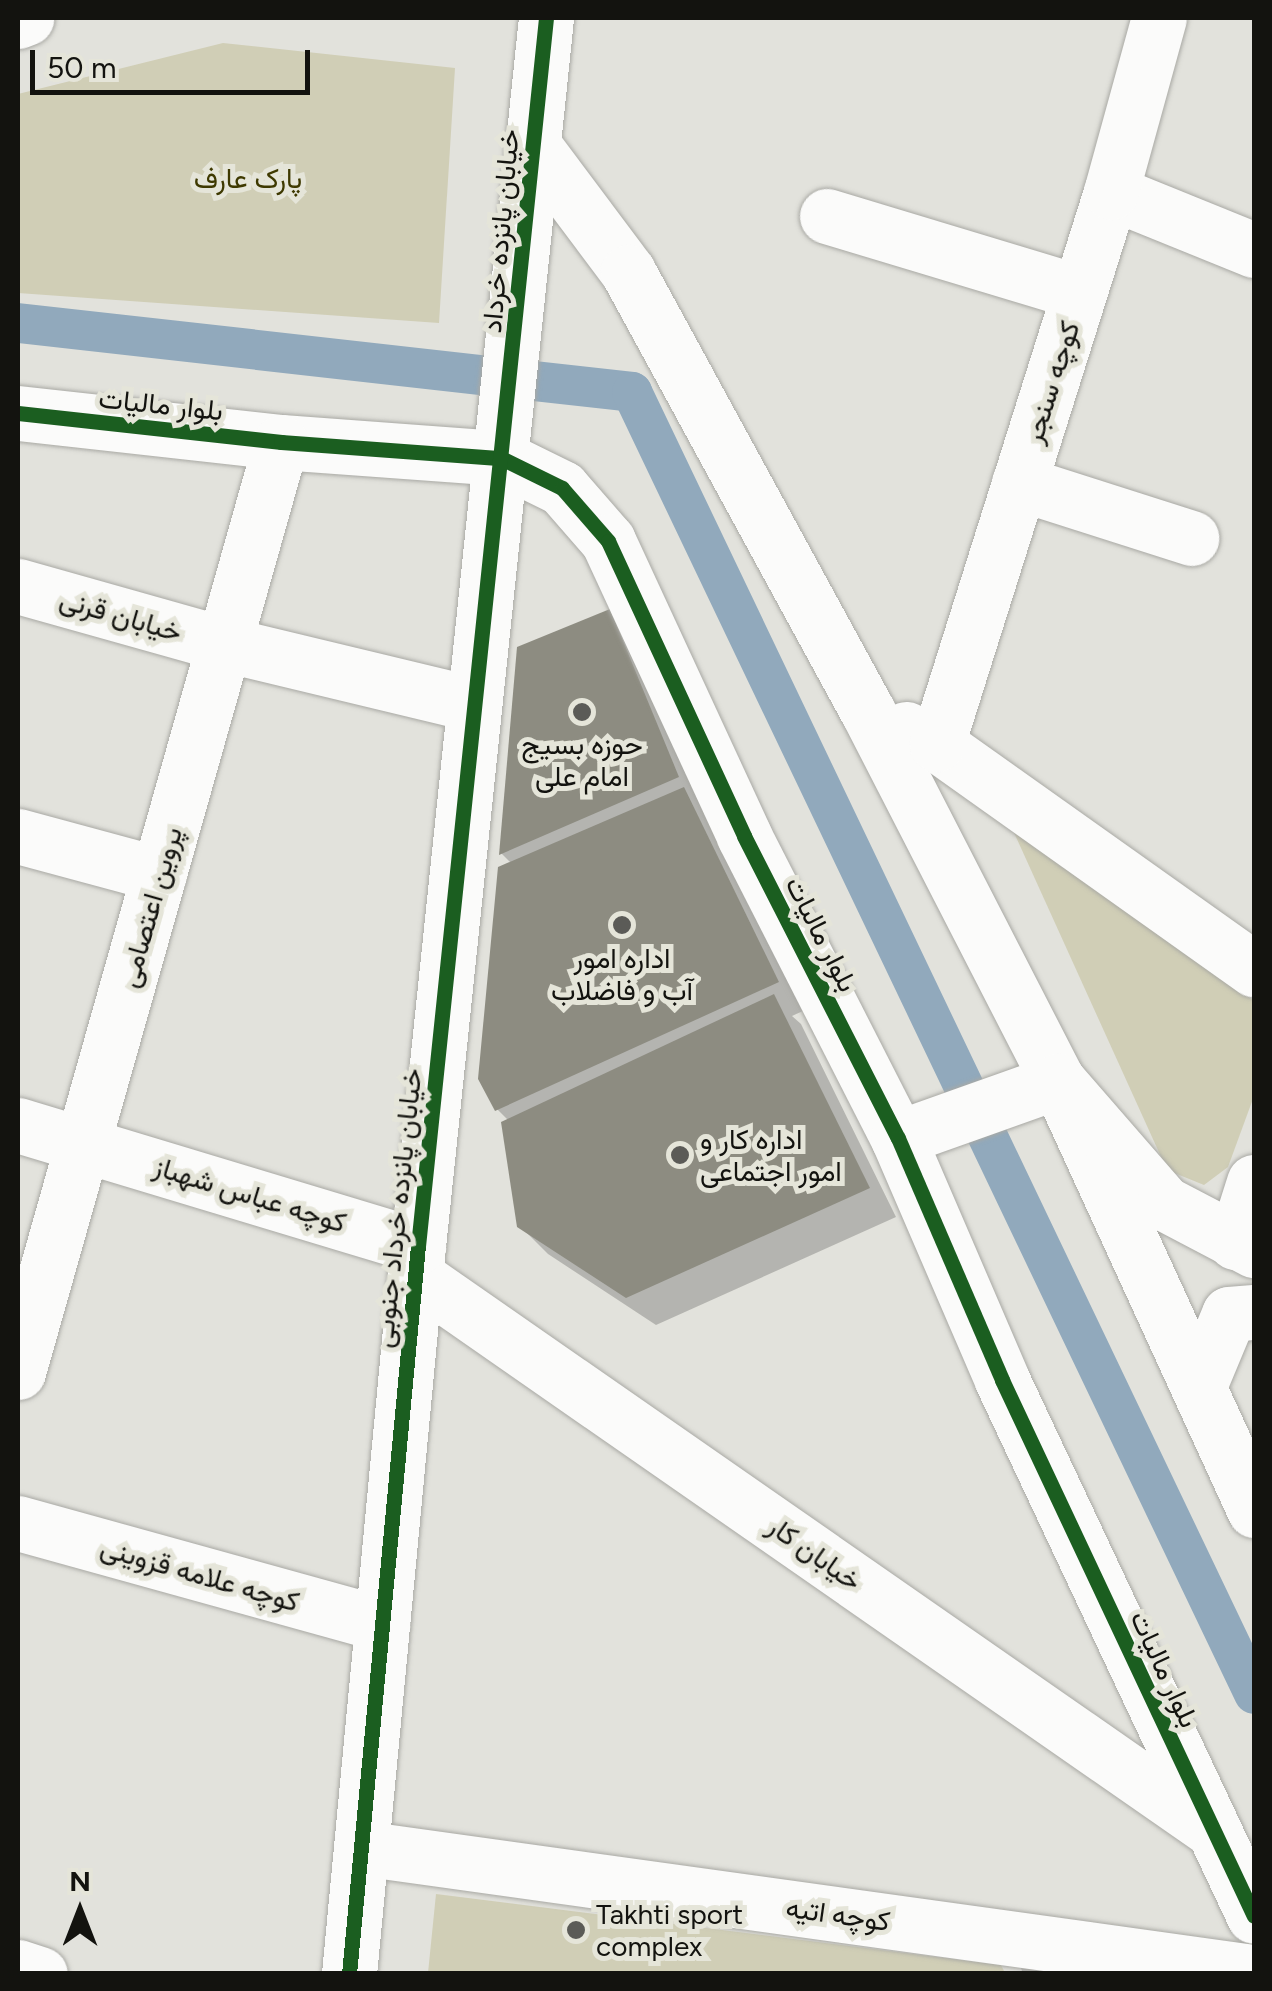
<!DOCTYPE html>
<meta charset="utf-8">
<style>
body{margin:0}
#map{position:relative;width:1272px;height:1991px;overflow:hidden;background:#e2e2dc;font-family:Figtree,Vazirmatn,sans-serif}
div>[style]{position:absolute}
.green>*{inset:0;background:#d0ceb6}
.shadow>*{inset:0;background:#0003}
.canal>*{height:40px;margin:-20px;padding:0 20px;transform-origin:20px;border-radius:20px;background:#91a9bc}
.building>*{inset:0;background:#8d8c81}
.roads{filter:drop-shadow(0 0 2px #a9a9a4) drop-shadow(0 0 2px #a9a9a4)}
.minor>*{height:55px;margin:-27.5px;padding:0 27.5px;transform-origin:27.5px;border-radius:27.5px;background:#fbfbfa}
.cycleway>*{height:15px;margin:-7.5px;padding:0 7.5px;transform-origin:7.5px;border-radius:7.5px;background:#1b5e20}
.dots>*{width:28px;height:28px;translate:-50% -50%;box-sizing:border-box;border:5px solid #e5e5d9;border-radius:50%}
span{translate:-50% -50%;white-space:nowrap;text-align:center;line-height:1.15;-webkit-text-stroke:10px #e5e5d9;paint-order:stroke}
.park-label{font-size:28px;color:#3e3901}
.street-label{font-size:28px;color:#13130f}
.poi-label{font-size:28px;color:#13130f}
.left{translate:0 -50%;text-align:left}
.frame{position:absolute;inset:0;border:20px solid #13130f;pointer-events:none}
.north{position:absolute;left:30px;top:1861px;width:100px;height:100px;-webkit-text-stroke:8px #e5e5d9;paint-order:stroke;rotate:0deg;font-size:28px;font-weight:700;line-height:40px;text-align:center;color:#13130f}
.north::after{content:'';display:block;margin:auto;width:35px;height:45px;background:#13130f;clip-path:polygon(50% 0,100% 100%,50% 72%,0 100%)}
.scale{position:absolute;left:30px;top:50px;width:280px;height:45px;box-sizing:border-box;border:5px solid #13130f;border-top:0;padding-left:12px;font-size:30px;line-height:35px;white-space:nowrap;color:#13130f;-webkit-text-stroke:8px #e5e5d9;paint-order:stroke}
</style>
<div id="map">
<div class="green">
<i style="clip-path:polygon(223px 43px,455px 68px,439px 323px,18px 293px,18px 94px)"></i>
<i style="clip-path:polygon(1006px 815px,1254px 1001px,1254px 1096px,1228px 1167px,1204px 1185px,1167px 1170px)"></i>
<i style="clip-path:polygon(436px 1894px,1001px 1965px,1005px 1973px,428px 1973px)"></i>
</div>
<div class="shadow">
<i style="clip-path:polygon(610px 612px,637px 639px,805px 1010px,792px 1016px,801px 1024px,896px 1217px,656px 1325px,548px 1254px,520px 1226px,509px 1121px,497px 1109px,512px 864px,502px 854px,519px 649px)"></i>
<i style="clip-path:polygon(1020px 1965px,1084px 1974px,1023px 1974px)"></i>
</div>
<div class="canal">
<i style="left:18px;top:323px;width:618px;rotate:6.41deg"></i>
<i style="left:632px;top:392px;width:1443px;rotate:64.46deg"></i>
</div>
<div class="building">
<i style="clip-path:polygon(610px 609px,679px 777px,499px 855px,517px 647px)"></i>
<i style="clip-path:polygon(684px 787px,779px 982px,495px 1111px,478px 1079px,498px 867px)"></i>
<i style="clip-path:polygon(774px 994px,870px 1188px,626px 1298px,517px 1227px,501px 1122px)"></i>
</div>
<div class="roads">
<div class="minor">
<i style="left:18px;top:21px;width:9px;rotate:-21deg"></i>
<i style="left:533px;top:145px;width:159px;rotate:53.2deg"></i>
<i style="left:628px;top:272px;width:499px;rotate:61.4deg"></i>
<i style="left:867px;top:710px;width:417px;rotate:62.8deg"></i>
<i style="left:1058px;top:1081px;width:472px;rotate:65.4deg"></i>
<i style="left:1111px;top:192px;width:154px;rotate:22.1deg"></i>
<i style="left:827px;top:216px;width:263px;rotate:16.8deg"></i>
<i style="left:18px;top:413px;width:265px;rotate:6.3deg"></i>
<i style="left:281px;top:442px;width:221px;rotate:4.2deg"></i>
<i style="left:501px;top:458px;width:68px;rotate:26.2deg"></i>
<i style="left:562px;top:488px;width:70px;rotate:49deg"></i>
<i style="left:608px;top:541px;width:325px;rotate:65.2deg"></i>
<i style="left:744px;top:836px;width:339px;rotate:63deg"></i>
<i style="left:898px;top:1138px;width:263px;rotate:66.7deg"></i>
<i style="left:1002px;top:1380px;width:592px;rotate:64.82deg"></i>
<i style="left:1019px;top:483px;width:181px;rotate:17.7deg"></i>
<i style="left:18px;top:586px;width:214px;rotate:15.7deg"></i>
<i style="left:224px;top:644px;width:256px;rotate:13.5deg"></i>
<i style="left:906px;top:729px;width:34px;rotate:26deg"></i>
<i style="left:937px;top:744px;width:389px;rotate:35.4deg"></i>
<i style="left:937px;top:744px;width:579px;rotate:-72.5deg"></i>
<i style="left:1111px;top:192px;width:180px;rotate:-74.6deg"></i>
<i style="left:18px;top:836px;width:146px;rotate:15.1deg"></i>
<i style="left:18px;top:1125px;width:418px;rotate:16.8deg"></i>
<i style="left:898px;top:1138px;width:170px;rotate:-19.6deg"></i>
<i style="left:1058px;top:1081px;width:162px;rotate:49deg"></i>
<i style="left:1164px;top:1203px;width:102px;rotate:27.6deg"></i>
<i style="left:1235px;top:1242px;width:63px;rotate:-72.4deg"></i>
<i style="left:416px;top:1276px;width:972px;rotate:34.82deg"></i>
<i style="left:18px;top:1372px;width:966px;rotate:-74.21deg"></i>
<i style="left:1199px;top:1386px;width:78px;rotate:-67.4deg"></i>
<i style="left:1229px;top:1314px;width:25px;rotate:-5deg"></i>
<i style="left:18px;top:1523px;width:378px;rotate:15.5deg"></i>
<i style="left:361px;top:1848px;width:902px;rotate:7.91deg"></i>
<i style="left:18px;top:1967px;width:23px;rotate:18deg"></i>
<i style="left:349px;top:1974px;width:731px;rotate:-84.59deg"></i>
<i style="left:418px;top:1246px;width:1235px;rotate:-84.05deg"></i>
</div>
</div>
<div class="cycleway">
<i style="left:18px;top:413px;width:265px;rotate:6.3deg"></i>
<i style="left:281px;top:442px;width:221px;rotate:4.2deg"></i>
<i style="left:501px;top:458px;width:68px;rotate:26.2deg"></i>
<i style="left:562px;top:488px;width:70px;rotate:49deg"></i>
<i style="left:608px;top:541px;width:325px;rotate:65.2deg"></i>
<i style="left:744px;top:836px;width:339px;rotate:63deg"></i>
<i style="left:898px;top:1138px;width:263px;rotate:66.7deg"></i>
<i style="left:1002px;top:1380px;width:592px;rotate:64.82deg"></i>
<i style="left:349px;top:1974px;width:731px;rotate:-84.59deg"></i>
<i style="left:418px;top:1246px;width:1235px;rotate:-84.05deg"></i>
</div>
<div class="dots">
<i style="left:582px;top:712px;background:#5b5b57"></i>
<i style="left:622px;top:925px;background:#5b5b57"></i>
<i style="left:680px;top:1155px;background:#5b5b57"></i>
<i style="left:576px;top:1930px;background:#5b5b57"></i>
</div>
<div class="park-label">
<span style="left:248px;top:178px">پارک عارف</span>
</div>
<div class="street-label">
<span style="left:500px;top:231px;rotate:-85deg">خیابان پانزده خرداد</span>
<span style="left:1051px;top:382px;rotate:-72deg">کوچه سنجر</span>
<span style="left:161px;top:404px;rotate:6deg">بلوار مالیات</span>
<span style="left:121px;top:615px;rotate:16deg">خیابان قرنی</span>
<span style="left:150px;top:907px;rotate:-74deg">پروین اعتصامی</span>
<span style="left:822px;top:934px;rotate:63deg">بلوار مالیات</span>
<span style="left:250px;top:1194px;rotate:17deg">کوچه عباس شهباز</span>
<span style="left:397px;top:1208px;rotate:-84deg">خیابان پانزده خرداد جنوبی</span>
<span style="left:815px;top:1553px;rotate:35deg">خیابان کار</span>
<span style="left:200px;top:1574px;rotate:16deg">کوچه علامه قزوینی</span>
<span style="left:1165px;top:1669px;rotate:65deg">بلوار مالیات</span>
<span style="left:838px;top:1914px;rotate:8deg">کوچه اتیه</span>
</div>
<div class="poi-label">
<span style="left:582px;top:760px">حوزه بسیج<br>امام علی</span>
<span style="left:622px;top:974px">اداره امور<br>آب و فاضلاب</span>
<span class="left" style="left:700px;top:1155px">اداره کار و<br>امور اجتماعی</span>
<span class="left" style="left:596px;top:1930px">Takhti sport<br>complex</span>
</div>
<div class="frame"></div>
<div class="north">N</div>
<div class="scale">50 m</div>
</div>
